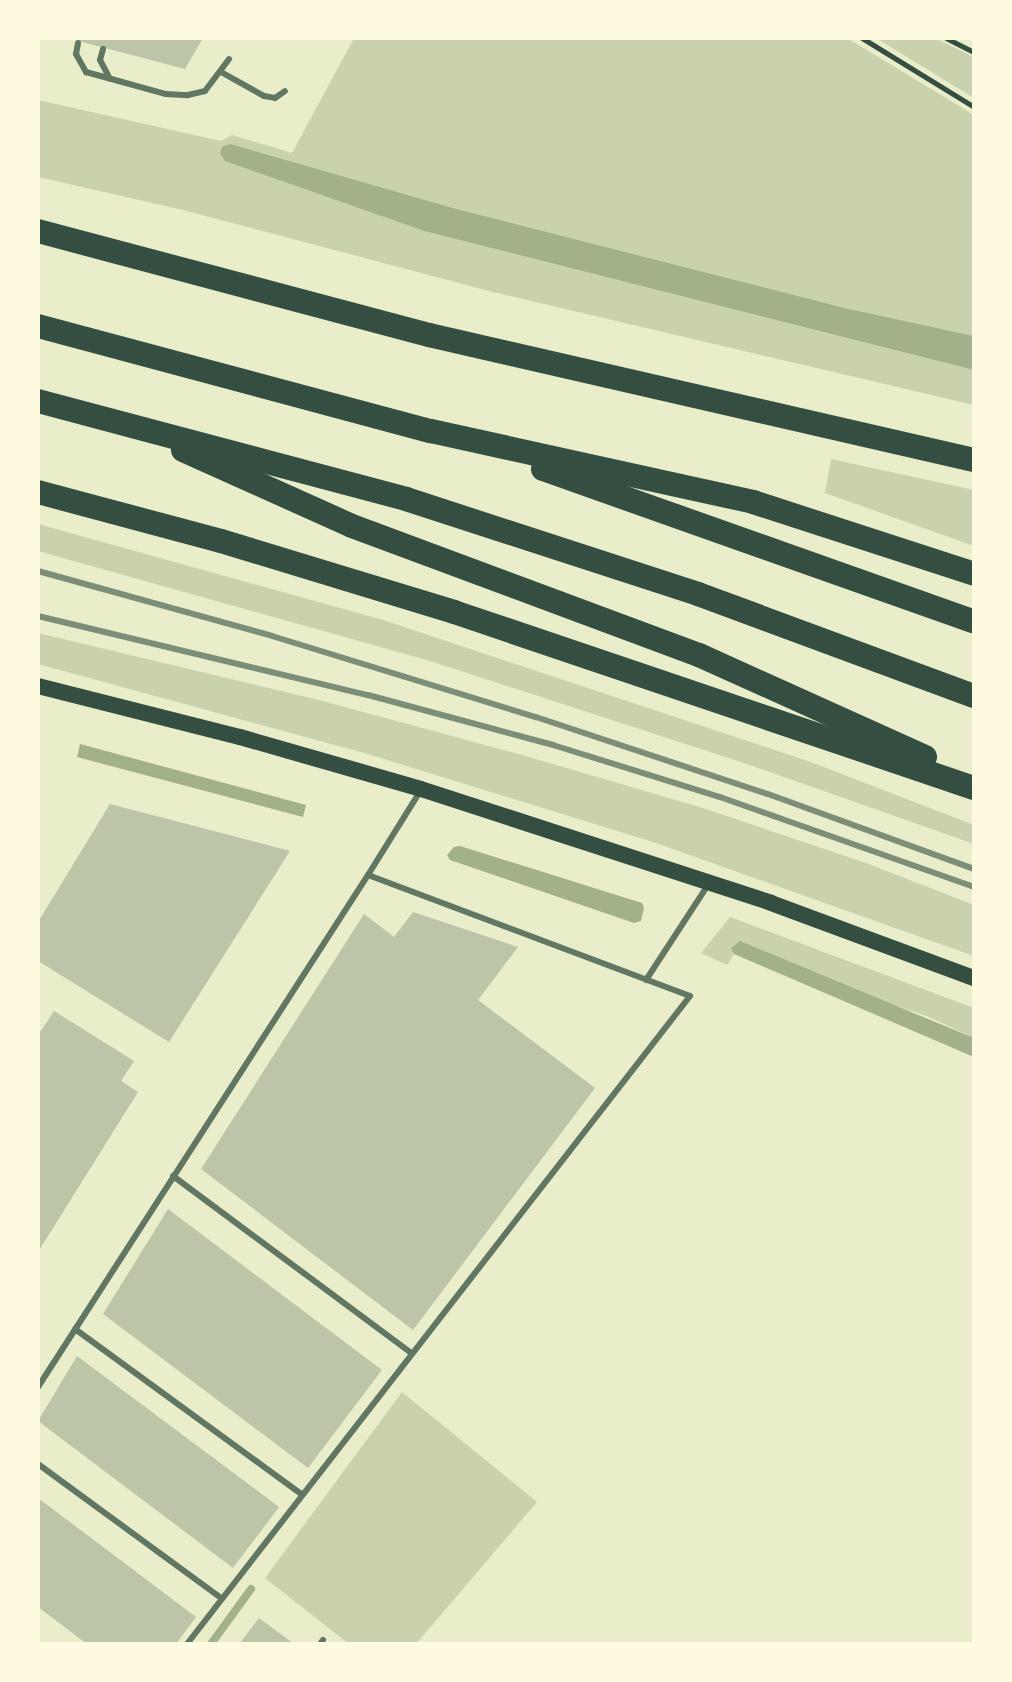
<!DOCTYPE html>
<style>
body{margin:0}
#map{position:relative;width:1012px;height:1682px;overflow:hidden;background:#e9edc9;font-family:Barlow,sans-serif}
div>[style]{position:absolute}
.green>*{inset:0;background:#cad2ad}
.water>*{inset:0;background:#a3b18a}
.stream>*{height:8px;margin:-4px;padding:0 4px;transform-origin:4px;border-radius:4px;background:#a3b18a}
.building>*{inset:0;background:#bcc5a7}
.path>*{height:5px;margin:-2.5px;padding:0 2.5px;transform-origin:2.5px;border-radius:2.5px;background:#344e41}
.service>*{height:6px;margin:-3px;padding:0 3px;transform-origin:3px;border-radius:3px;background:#617663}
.secondary>*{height:16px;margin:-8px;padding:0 8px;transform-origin:8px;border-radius:8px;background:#344e41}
.motorway>*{height:24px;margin:-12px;padding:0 12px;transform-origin:12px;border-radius:12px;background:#344e41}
.rail>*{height:6px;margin:-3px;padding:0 3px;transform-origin:3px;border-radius:3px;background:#7c8e77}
span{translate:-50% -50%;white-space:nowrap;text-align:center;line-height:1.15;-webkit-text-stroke:8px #fefae0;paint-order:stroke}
.frame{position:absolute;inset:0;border:40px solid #fefae0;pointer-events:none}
</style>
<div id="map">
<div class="green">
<i style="clip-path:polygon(354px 38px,847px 38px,974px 115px,974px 336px,845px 308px,453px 208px,231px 144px,226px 161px,424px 231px,974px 370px,974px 405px,493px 292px,183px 210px,38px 177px,38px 100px,221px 141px,232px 135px,292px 153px)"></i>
<i style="clip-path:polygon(876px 38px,935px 38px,974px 57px,974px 98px)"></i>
<i style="clip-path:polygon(831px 459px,974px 490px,974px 546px,825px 493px)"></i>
<i style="clip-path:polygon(38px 524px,383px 620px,808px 761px,974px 825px,974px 844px,747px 764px,430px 661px,38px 551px)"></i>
<i style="clip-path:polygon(38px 633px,319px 700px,522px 755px,703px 808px,866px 863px,974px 905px,974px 956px,656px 843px,368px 754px,38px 664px)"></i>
<i style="clip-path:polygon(730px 917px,974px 1008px,974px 1038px,929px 1017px,732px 948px,734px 954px,727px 965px,701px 953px)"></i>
<i style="clip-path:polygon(402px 1392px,537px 1502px,416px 1644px,349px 1644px,265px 1578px)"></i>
</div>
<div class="water">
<i style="clip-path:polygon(231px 144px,453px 208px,845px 308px,974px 336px,974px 370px,424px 231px,225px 161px,220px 153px,223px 146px)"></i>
<i style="clip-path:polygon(80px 744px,306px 805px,303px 817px,77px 757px)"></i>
<i style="clip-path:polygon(460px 846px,642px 903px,644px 908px,641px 921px,634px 923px,450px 860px,447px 855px,454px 847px)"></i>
<i style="clip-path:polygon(740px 941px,974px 1038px,974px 1057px,734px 954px,731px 948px)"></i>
</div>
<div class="stream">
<i style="left:211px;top:1644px;width:68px;rotate:-54deg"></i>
</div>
<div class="building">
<i style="clip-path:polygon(67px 38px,203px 38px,185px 69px)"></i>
<i style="clip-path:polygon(110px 804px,290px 851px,169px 1042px,38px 961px,38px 922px)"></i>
<i style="clip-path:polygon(413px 912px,518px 947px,478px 1000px,595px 1088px,413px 1330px,201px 1169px,364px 914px,394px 937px)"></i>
<i style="clip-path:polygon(54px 1011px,134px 1061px,121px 1081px,138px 1092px,38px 1252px,38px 1029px,41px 1031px)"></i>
<i style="clip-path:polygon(168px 1209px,382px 1370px,308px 1468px,103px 1314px)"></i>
<i style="clip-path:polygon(77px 1356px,279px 1507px,233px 1568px,38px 1421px)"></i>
<i style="clip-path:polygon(38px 1498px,196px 1617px,176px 1644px,87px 1644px,38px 1607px)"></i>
<i style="clip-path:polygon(259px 1618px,294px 1644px,239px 1644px)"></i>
</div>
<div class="path">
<i style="left:862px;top:38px;width:132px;rotate:31.6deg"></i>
<i style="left:946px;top:38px;width:31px;rotate:27deg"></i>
</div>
<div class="service">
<i style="left:78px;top:43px;width:11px;rotate:100deg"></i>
<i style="left:76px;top:54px;width:21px;rotate:61deg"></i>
<i style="left:86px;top:72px;width:83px;rotate:15.4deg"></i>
<i style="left:166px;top:94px;width:22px;rotate:3deg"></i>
<i style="left:188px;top:95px;width:17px;rotate:-13deg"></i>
<i style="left:205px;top:91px;width:40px;rotate:-53deg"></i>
<i style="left:103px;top:49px;width:11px;rotate:105deg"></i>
<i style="left:100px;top:60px;width:21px;rotate:62deg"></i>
<i style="left:221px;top:72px;width:49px;rotate:29.2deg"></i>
<i style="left:264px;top:96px;width:11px;rotate:10deg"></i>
<i style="left:275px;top:98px;width:12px;rotate:-35deg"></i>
<i style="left:368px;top:875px;width:100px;rotate:-58.1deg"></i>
<i style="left:646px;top:980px;width:113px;rotate:-56.9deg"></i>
<i style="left:173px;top:1176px;width:297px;rotate:36.6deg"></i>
<i style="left:75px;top:1329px;width:280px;rotate:36.1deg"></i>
<i style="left:38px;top:1387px;width:609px;rotate:-57.2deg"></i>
<i style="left:368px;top:875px;width:344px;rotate:20.6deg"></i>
<i style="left:690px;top:996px;width:820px;rotate:127.82deg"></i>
<i style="left:38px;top:1464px;width:225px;rotate:36.2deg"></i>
<i style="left:320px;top:1644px;width:5px;rotate:-53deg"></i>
</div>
<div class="secondary">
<i style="left:38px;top:686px;width:208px;rotate:14.2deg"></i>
<i style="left:240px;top:737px;width:188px;rotate:16deg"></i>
<i style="left:421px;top:789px;width:368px;rotate:18deg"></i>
<i style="left:771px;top:903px;width:216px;rotate:20.3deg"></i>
</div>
<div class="motorway">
<i style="left:38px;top:231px;width:405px;rotate:14.9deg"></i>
<i style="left:429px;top:335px;width:559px;rotate:12.92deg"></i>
<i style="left:38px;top:326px;width:407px;rotate:15deg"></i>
<i style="left:431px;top:431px;width:330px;rotate:12.4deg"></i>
<i style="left:753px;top:502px;width:232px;rotate:18deg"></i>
<i style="left:38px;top:401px;width:381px;rotate:14.9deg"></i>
<i style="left:406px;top:499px;width:307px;rotate:18deg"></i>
<i style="left:698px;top:594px;width:294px;rotate:20.3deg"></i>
<i style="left:183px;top:450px;width:185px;rotate:24.2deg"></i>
<i style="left:352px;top:526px;width:370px;rotate:20.4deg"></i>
<i style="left:699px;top:655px;width:248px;rotate:24.3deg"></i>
<i style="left:543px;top:469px;width:457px;rotate:19.5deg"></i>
<i style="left:38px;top:492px;width:189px;rotate:15deg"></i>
<i style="left:221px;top:541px;width:244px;rotate:16.9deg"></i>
<i style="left:454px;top:612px;width:549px;rotate:18.7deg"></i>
</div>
<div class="rail">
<i style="left:38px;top:571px;width:243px;rotate:15.5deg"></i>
<i style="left:272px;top:636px;width:276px;rotate:17.1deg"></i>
<i style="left:536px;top:717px;width:244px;rotate:18.4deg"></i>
<i style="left:768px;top:794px;width:219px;rotate:20deg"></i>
<i style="left:38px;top:616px;width:339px;rotate:13.5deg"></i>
<i style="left:368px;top:695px;width:192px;rotate:15.1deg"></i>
<i style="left:553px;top:745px;width:175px;rotate:17.3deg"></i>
<i style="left:720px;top:797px;width:269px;rotate:19.5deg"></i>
</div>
<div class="frame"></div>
</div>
